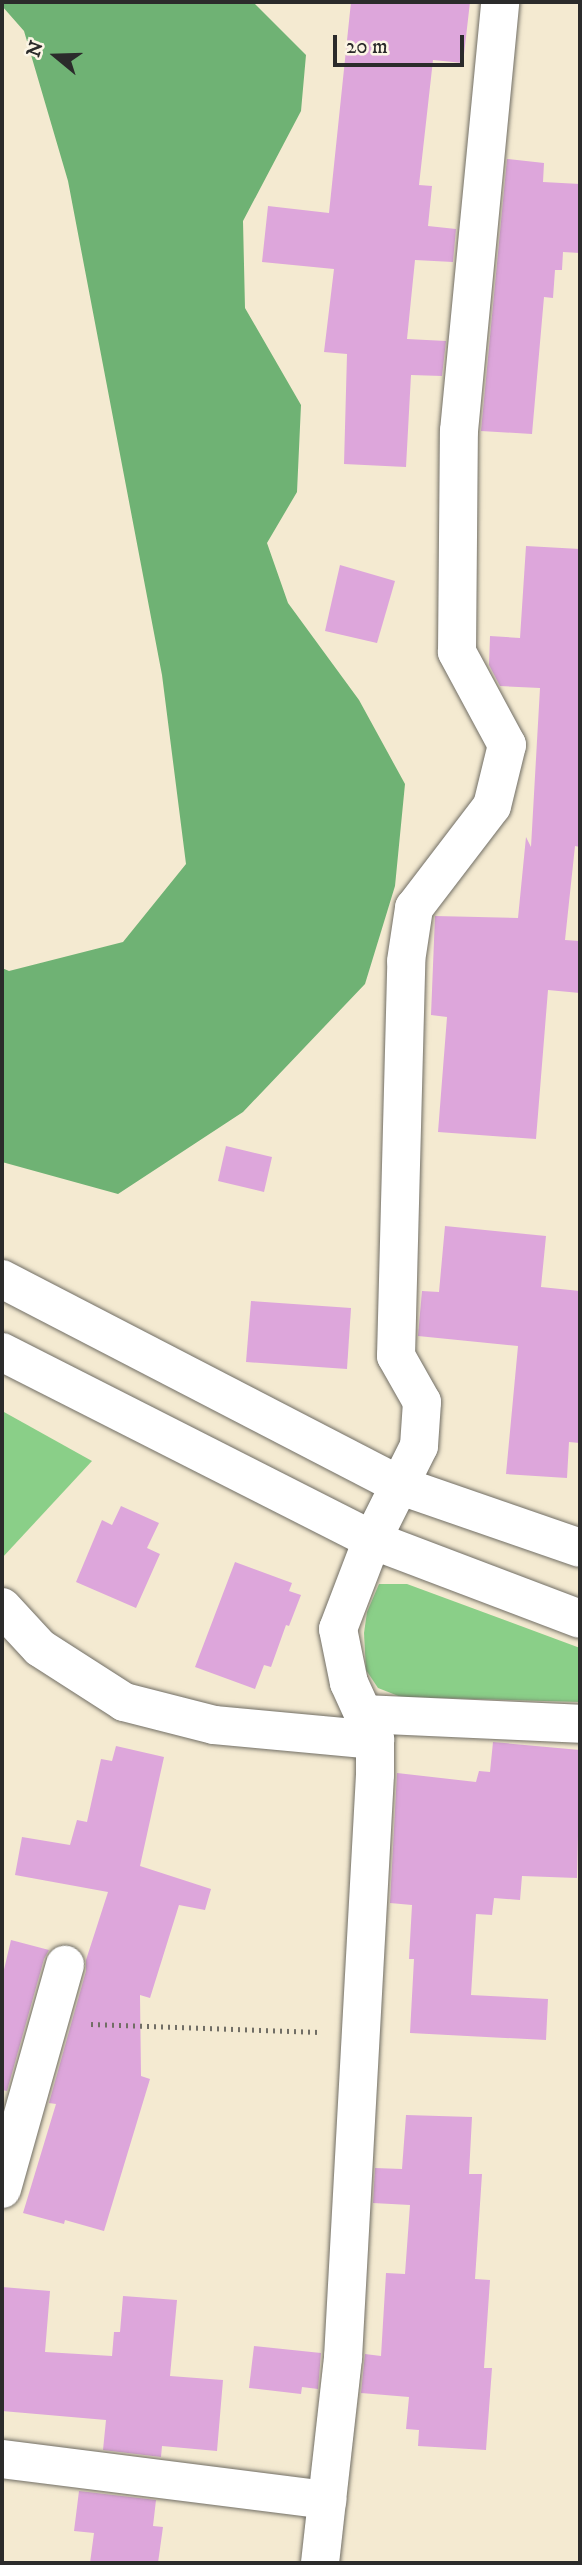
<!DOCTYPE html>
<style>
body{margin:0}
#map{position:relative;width:582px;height:2565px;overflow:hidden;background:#f4ead1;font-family:"IM FELL DW Pica",serif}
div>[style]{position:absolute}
.green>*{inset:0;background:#8acf88}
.forest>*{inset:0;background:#6fb274}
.building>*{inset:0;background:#dda6db}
.path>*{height:4.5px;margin-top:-2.25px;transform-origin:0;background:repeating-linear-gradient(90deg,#716e65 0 2px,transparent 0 7px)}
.roads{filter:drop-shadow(0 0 2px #716e65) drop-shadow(0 0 2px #716e65)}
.minor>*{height:38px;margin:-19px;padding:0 19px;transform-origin:19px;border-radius:19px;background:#fff}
span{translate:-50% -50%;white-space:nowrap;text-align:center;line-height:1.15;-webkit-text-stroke:5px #fcf5e5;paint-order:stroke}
.frame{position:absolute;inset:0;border:4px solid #2b2b2b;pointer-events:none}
.north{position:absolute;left:21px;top:21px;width:70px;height:70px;-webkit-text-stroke:5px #fcf5e5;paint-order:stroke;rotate:289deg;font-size:19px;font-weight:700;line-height:28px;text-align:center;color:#2b2b2b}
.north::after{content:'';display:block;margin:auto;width:24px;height:32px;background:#2b2b2b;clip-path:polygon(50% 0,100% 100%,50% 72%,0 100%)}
.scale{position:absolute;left:333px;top:35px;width:131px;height:32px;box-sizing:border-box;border:4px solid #2b2b2b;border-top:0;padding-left:9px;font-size:21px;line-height:24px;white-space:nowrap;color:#2b2b2b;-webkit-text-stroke:5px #fcf5e5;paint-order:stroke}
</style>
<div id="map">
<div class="green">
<i style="clip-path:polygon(4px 1412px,92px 1461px,2px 1558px,2px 1414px)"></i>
<i style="clip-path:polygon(379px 1584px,407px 1584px,580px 1648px,580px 1702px,401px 1697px,378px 1688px,366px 1670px,364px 1633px,367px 1612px)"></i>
</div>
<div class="forest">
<i style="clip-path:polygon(2px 2px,253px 2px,306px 55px,301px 111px,243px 221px,245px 308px,301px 405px,297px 492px,267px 543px,288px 603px,359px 700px,405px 784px,395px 886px,365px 984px,243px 1112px,118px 1194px,2px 1162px,2px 968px,9px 971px,123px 942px,186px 864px,162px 675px,68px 181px,24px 31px,2px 6px)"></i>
</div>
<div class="building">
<i style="clip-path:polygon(351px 2px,470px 2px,463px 63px,433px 60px,419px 185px,432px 186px,428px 226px,456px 229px,453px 262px,415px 260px,407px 339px,446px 341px,442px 376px,411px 375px,406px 467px,344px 464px,347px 354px,324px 352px,334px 269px,262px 262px,268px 206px,329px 213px)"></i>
<i style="clip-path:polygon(507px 159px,544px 163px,543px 182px,580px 184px,580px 253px,563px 252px,562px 270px,555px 270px,553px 298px,544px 297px,532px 434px,481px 431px)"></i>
<i style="clip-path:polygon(526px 546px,580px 549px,580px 847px,575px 846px,565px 940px,580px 941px,580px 993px,548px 990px,536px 1139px,438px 1132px,447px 1017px,431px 1015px,435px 916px,518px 918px,526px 837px,531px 847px,540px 688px,500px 686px,489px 665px,490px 636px,520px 638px)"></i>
<i style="clip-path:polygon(340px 565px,395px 581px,377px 643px,325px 631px)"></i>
<i style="clip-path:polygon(226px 1146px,272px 1157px,264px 1192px,218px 1181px)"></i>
<i style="clip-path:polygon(445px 1226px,546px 1236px,541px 1287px,580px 1291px,580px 1443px,569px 1442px,567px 1478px,506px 1474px,518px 1346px,418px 1336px,422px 1291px,439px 1292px)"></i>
<i style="clip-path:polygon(251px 1301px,351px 1308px,347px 1369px,246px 1362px)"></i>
<i style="clip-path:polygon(121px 1506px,159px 1523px,147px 1548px,160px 1554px,136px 1608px,76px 1582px,102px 1520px,112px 1525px)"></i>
<i style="clip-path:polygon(235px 1562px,292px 1583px,289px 1591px,301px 1595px,289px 1626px,286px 1625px,271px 1667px,264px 1665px,255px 1689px,195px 1667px)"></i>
<i style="clip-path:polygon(493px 1742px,580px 1750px,577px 1878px,522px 1876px,520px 1900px,494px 1898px,492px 1915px,476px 1914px,471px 1995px,548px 1999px,546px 2040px,410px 2033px,414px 1959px,409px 1959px,412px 1905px,390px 1903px,397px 1773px,476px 1782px,479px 1771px,490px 1772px)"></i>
<i style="clip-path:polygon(116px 1746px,164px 1757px,140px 1866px,211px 1889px,205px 1910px,179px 1905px,150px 1998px,140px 1995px,141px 2076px,150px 2079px,104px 2231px,65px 2220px,64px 2224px,23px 2213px,56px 2104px,49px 2103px,86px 1971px,86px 1960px,108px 1892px,15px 1875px,22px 1837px,70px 1845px,77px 1820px,87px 1822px,101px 1759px,112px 1761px)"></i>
<i style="clip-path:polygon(11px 1940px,49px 1950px,44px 1959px,7px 2091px,2px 2090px,2px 1978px)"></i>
<i style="clip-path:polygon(406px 2115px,472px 2117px,469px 2174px,482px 2174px,475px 2279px,490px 2280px,484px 2368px,492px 2368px,486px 2450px,418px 2446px,419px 2430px,406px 2429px,409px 2397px,361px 2393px,365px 2354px,381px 2356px,386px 2273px,405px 2274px,410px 2205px,373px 2203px,375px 2168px,402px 2169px)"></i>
<i style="clip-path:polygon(2px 2287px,50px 2291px,45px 2352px,112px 2356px,114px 2332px,120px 2332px,123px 2296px,177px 2300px,170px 2376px,223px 2380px,217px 2451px,162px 2446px,161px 2457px,103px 2450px,106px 2420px,2px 2411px)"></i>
<i style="clip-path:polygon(254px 2346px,321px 2353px,318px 2389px,302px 2387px,301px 2394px,249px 2388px)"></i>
<i style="clip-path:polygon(79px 2491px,156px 2500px,153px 2526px,163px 2527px,158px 2563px,90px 2563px,94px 2533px,74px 2531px)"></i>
</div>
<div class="path">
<i style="left:91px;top:2024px;width:229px;rotate:2deg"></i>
</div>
<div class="roads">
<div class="minor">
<i style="left:2px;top:1279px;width:449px;rotate:27.4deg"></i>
<i style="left:401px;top:1486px;width:189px;rotate:19.1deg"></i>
<i style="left:2px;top:1352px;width:415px;rotate:26.9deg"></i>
<i style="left:372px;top:1540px;width:222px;rotate:20.8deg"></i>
<i style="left:2px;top:1607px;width:56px;rotate:47.2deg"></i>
<i style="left:40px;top:1648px;width:100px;rotate:32.7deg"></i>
<i style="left:124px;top:1702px;width:93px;rotate:14.3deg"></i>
<i style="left:214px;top:1725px;width:162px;rotate:5.3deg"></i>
<i style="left:363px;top:1714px;width:217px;rotate:2.6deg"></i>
<i style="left:2px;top:2189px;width:233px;rotate:-74.3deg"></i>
<i style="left:2px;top:2459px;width:328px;rotate:7.2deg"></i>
<i style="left:320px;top:2563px;width:206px;rotate:-83.6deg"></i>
<i style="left:343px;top:2358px;width:585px;rotate:-86.86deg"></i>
<i style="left:375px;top:1774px;width:34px;rotate:-90deg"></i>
<i style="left:375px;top:1740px;width:63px;rotate:-114.5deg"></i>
<i style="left:349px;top:1683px;width:55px;rotate:-101.5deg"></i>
<i style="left:338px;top:1629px;width:95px;rotate:-69.1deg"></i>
<i style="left:372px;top:1540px;width:105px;rotate:-63.4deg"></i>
<i style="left:419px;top:1446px;width:44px;rotate:-86.1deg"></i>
<i style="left:422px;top:1402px;width:53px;rotate:-119.5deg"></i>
<i style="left:396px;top:1356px;width:395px;rotate:-88.5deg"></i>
<i style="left:406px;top:961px;width:54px;rotate:-81.4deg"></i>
<i style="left:414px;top:908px;width:128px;rotate:-52.6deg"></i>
<i style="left:492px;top:806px;width:63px;rotate:-76.2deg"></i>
<i style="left:507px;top:745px;width:106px;rotate:-118.3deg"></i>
<i style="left:457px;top:652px;width:221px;rotate:-89.5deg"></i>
<i style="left:459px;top:431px;width:431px;rotate:-84.5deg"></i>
</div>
</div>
<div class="frame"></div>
<div class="north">N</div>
<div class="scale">20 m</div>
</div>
